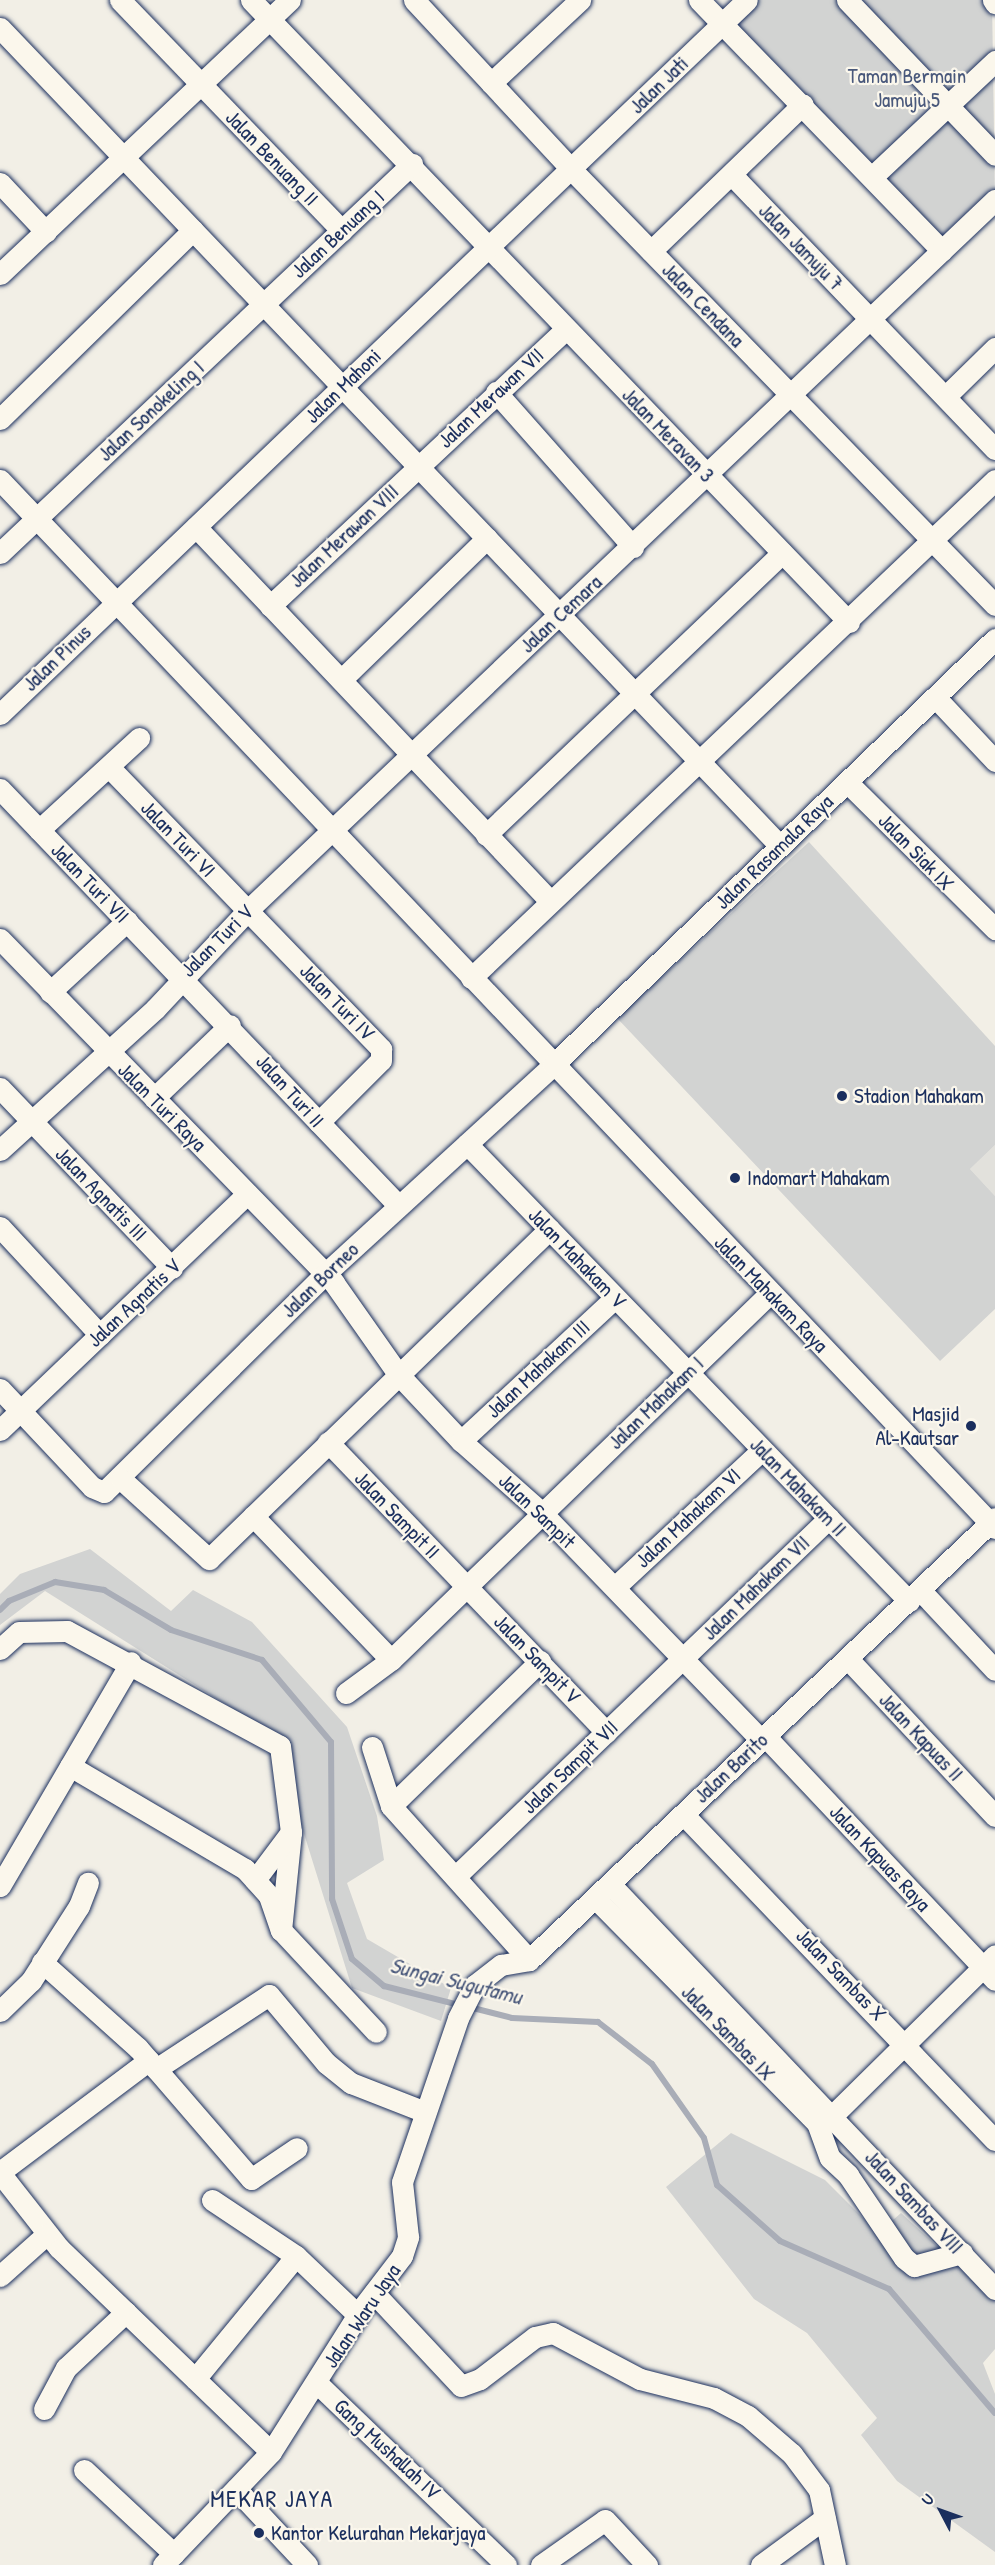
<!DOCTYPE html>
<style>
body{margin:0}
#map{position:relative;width:995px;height:2565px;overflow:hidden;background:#f2efe6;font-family:"Patrick Hand",sans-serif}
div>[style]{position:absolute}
.built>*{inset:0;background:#e2e1dc}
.green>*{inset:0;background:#d2d3d2}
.stream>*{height:6px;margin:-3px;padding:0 3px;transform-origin:3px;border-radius:3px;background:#a9adb7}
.roads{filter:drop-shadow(0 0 2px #1b2f5e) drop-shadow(0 0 2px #1b2f5e)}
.minor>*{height:21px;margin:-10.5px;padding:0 10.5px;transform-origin:10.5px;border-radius:10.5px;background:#fbf7ec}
.dots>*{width:16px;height:16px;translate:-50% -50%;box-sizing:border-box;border:3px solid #fbf7ec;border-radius:50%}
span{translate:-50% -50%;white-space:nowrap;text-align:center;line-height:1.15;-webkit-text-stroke:4.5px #fbf7ec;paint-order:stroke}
.park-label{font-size:21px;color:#49587b}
.street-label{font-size:21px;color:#1b2f5e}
.poi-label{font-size:21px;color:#1b2f5e}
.left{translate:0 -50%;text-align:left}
.right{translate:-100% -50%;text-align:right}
.water-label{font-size:22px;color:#465579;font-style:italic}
.quarter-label{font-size:24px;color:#1b2f5e;letter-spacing:1.5px}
.north{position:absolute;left:911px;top:2481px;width:60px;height:60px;-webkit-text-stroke:4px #fbf7ec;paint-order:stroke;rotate:311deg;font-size:16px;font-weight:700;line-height:24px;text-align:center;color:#1b2f5e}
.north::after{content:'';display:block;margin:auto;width:21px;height:27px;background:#1b2f5e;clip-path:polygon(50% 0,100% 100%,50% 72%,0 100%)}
</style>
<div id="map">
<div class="built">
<i style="clip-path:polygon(995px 1145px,995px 1196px,970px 1169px)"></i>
</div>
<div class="green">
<i style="clip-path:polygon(747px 0,992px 0,995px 200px,942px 251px,722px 24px)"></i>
<i style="clip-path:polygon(809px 842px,995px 1046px,995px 1145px,970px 1169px,995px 1196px,995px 1309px,940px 1361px,617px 1018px)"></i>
<i style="clip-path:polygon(90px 1549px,171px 1611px,193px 1590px,252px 1622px,347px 1727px,377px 1816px,384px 1860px,347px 1883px,367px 1939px,451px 1988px,441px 2021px,352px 1988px,273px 1734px,45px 1591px,0 1625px,0 1594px,20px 1574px)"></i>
<i style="clip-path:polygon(731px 2133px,825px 2180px,878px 2233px,901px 2213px,995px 2299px,995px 2349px,983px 2363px,995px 2394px,995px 2552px,897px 2481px,861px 2435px,877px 2418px,807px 2333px,754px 2299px,666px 2187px)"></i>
</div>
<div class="stream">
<i style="left:0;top:1610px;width:13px;rotate:-45deg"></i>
<i style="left:9px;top:1601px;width:50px;rotate:-22.4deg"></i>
<i style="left:55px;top:1582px;width:50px;rotate:9.3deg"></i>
<i style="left:104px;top:1590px;width:78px;rotate:30.8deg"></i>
<i style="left:171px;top:1630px;width:96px;rotate:18.2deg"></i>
<i style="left:262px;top:1660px;width:107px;rotate:49.9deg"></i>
<i style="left:331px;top:1742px;width:157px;rotate:89.6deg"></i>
<i style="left:332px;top:1899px;width:63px;rotate:71.6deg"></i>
<i style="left:352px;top:1959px;width:42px;rotate:40.2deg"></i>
<i style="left:384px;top:1986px;width:77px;rotate:14.2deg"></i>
<i style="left:469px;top:2007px;width:44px;rotate:14.3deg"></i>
<i style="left:512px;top:2018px;width:86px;rotate:2.7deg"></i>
<i style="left:598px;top:2022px;width:68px;rotate:37.9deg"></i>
<i style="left:652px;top:2064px;width:90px;rotate:54.9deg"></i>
<i style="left:704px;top:2138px;width:49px;rotate:74.5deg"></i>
<i style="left:717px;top:2185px;width:84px;rotate:41.6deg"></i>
<i style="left:780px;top:2241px;width:119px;rotate:23.8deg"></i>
<i style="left:889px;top:2289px;width:163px;rotate:49.5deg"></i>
</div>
<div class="roads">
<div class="minor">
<i style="left:120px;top:0;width:320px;rotate:46.1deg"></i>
<i style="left:251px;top:0;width:863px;rotate:46.13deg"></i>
<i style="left:414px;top:0;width:231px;rotate:47.1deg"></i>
<i style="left:571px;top:169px;width:608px;rotate:45.8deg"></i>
<i style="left:699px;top:0;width:349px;rotate:45.9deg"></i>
<i style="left:847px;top:0;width:214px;rotate:46.3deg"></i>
<i style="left:993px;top:0;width:4px;rotate:56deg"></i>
<i style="left:0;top:28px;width:1130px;rotate:46.36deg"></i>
<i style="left:491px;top:83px;width:122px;rotate:-43deg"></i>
<i style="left:732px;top:175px;width:380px;rotate:46.2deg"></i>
<i style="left:873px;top:176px;width:168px;rotate:-43.3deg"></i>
<i style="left:0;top:183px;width:67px;rotate:46.8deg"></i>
<i style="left:651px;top:251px;width:211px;rotate:-44deg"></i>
<i style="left:0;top:274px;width:399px;rotate:-43.4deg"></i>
<i style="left:496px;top:392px;width:207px;rotate:48.5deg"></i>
<i style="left:946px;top:396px;width:69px;rotate:-44.4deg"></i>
<i style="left:0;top:419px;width:270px;rotate:-44.4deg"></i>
<i style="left:0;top:480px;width:1445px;rotate:46.49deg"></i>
<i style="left:196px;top:527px;width:516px;rotate:46.57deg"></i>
<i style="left:0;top:553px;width:567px;rotate:-43.36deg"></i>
<i style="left:270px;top:606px;width:404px;rotate:-43.1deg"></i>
<i style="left:342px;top:679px;width:202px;rotate:-44.2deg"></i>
<i style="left:935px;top:697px;width:88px;rotate:46.8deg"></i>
<i style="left:0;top:714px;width:1033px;rotate:-43.71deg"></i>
<i style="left:109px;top:767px;width:392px;rotate:46deg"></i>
<i style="left:381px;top:1049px;width:11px;rotate:90deg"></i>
<i style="left:381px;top:1060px;width:88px;rotate:135deg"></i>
<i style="left:847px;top:782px;width:209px;rotate:44.8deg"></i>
<i style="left:0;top:789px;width:576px;rotate:46.27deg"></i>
<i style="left:39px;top:830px;width:136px;rotate:-42.6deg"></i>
<i style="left:486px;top:835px;width:409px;rotate:-43.6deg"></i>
<i style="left:0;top:939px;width:479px;rotate:45.8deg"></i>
<i style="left:334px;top:1283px;width:111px;rotate:54.9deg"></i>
<i style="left:398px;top:1374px;width:92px;rotate:46.8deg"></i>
<i style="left:461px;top:1441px;width:107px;rotate:41.6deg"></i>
<i style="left:541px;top:1512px;width:315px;rotate:46deg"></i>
<i style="left:471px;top:978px;width:723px;rotate:-43.54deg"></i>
<i style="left:50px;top:992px;width:105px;rotate:-42.7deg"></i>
<i style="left:0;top:1088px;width:249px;rotate:46.3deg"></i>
<i style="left:154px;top:1098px;width:105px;rotate:-43.8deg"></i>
<i style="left:467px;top:1144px;width:636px;rotate:45.96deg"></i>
<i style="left:0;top:1150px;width:210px;rotate:-42.3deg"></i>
<i style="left:155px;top:1009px;width:136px;rotate:-46.8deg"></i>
<i style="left:248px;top:910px;width:1031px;rotate:-43.55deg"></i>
<i style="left:0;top:1227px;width:147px;rotate:47.2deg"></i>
<i style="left:0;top:1389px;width:134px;rotate:46.8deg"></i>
<i style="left:92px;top:1487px;width:13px;rotate:23deg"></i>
<i style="left:104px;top:1492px;width:310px;rotate:-44.6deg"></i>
<i style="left:325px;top:1274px;width:309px;rotate:-42.5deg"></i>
<i style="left:553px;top:1065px;width:614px;rotate:-43.94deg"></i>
<i style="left:0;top:1430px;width:342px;rotate:-43.7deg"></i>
<i style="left:461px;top:1441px;width:210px;rotate:-42.9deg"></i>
<i style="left:328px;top:1442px;width:402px;rotate:46.2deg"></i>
<i style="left:121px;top:1479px;width:119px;rotate:42.3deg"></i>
<i style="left:209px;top:1559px;width:474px;rotate:-44.1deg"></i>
<i style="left:253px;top:1516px;width:199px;rotate:46.2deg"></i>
<i style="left:615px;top:1587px;width:201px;rotate:-43deg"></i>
<i style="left:921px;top:1591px;width:108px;rotate:46.9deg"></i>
<i style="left:0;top:1649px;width:25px;rotate:-42deg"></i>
<i style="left:19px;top:1632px;width:48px;rotate:-1.2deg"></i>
<i style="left:67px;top:1631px;width:242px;rotate:28.4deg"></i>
<i style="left:280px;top:1746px;width:87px;rotate:82.7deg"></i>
<i style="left:291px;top:1832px;width:99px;rotate:95.8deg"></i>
<i style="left:848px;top:1659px;width:215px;rotate:46.9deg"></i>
<i style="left:346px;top:1693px;width:56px;rotate:-36.3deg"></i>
<i style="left:391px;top:1660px;width:528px;rotate:-44.08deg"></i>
<i style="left:765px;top:1736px;width:335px;rotate:46.7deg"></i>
<i style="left:372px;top:1747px;width:62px;rotate:72.1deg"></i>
<i style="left:391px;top:1806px;width:207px;rotate:48.1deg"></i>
<i style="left:70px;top:1766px;width:203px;rotate:30.5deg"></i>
<i style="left:245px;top:1869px;width:36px;rotate:48deg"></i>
<i style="left:269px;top:1896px;width:36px;rotate:71deg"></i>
<i style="left:281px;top:1930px;width:139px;rotate:47deg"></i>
<i style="left:391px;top:1806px;width:208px;rotate:-44.2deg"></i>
<i style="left:683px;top:1814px;width:451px;rotate:46.3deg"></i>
<i style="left:456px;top:1876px;width:517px;rotate:-43.82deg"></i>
<i style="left:255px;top:1880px;width:60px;rotate:-53.1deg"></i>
<i style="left:610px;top:1884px;width:559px;rotate:46.45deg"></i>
<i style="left:0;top:1886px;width:259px;rotate:-59.7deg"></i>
<i style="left:595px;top:1898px;width:316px;rotate:45.4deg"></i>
<i style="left:817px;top:2123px;width:37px;rotate:70deg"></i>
<i style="left:830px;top:2158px;width:25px;rotate:43deg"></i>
<i style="left:848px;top:2175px;width:100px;rotate:56deg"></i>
<i style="left:904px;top:2258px;width:13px;rotate:39deg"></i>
<i style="left:914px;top:2266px;width:50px;rotate:-15.2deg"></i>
<i style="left:42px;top:1962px;width:129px;rotate:41.9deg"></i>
<i style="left:138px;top:2048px;width:173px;rotate:49.2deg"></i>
<i style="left:251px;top:2179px;width:55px;rotate:-34deg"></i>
<i style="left:0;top:2011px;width:43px;rotate:-44.1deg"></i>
<i style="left:31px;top:1981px;width:89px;rotate:-57.4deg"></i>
<i style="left:79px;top:1906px;width:25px;rotate:-69deg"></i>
<i style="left:156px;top:2069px;width:135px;rotate:-33.2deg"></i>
<i style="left:269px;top:1995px;width:89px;rotate:50deg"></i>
<i style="left:326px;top:2063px;width:32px;rotate:39deg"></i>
<i style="left:351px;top:2083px;width:79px;rotate:21.4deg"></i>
<i style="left:832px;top:2116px;width:229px;rotate:-44.6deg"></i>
<i style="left:0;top:2172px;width:186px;rotate:-36.9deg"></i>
<i style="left:0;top:2173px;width:95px;rotate:51.8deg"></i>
<i style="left:59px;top:2248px;width:294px;rotate:43.9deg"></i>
<i style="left:212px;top:2200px;width:101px;rotate:33.7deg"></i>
<i style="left:296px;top:2256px;width:86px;rotate:43.6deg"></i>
<i style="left:0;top:2276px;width:63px;rotate:-41.8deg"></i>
<i style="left:374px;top:2293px;width:127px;rotate:46.9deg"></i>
<i style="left:461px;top:2386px;width:20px;rotate:-20deg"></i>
<i style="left:480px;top:2379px;width:69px;rotate:-37.4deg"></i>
<i style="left:535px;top:2337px;width:18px;rotate:-13deg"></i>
<i style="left:553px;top:2333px;width:98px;rotate:27.9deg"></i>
<i style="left:640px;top:2379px;width:76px;rotate:14.4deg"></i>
<i style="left:714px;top:2398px;width:38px;rotate:28deg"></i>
<i style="left:748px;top:2416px;width:58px;rotate:40.8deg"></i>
<i style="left:792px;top:2454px;width:45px;rotate:53.1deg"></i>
<i style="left:819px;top:2490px;width:77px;rotate:78deg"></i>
<i style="left:195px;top:2379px;width:159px;rotate:-50.6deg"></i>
<i style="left:318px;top:2384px;width:261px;rotate:43.9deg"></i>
<i style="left:44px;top:2409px;width:47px;rotate:-61.8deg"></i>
<i style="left:66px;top:2368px;width:82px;rotate:-43deg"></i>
<i style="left:84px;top:2470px;width:123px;rotate:43deg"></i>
<i style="left:236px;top:2489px;width:104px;rotate:46.9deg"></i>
<i style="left:163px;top:2565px;width:156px;rotate:-46.3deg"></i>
<i style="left:271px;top:2452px;width:167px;rotate:-57.7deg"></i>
<i style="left:360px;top:2311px;width:69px;rotate:-52.6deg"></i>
<i style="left:402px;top:2256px;width:20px;rotate:-72deg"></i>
<i style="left:408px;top:2237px;width:55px;rotate:-96.2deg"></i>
<i style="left:402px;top:2182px;width:173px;rotate:-71.1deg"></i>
<i style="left:458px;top:2018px;width:37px;rotate:-63deg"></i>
<i style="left:475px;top:1985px;width:33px;rotate:-38deg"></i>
<i style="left:501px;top:1965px;width:28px;rotate:-10deg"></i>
<i style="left:529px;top:1960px;width:642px;rotate:-43.49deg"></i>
<i style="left:541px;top:2565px;width:78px;rotate:-35.1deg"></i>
<i style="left:605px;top:2520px;width:62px;rotate:47deg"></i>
<i style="left:761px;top:2565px;width:79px;rotate:-36.3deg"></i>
</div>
</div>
<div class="dots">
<i style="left:842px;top:1096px;background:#1b2f5e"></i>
<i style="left:735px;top:1178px;background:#1b2f5e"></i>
<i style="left:971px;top:1426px;background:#1b2f5e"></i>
<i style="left:259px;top:2533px;background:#1b2f5e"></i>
</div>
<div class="park-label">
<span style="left:907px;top:88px">Taman Bermain<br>Jamuju 5</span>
</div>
<div class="street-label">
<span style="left:659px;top:85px;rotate:-44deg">Jalan Jati</span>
<span style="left:272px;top:158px;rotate:46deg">Jalan Benuang II</span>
<span style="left:338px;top:234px;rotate:-43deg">Jalan Benuang I</span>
<span style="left:801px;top:247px;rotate:46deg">Jalan Jamuju 7</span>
<span style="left:703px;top:305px;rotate:46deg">Jalan Cendana</span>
<span style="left:343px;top:386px;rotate:-44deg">Jalan Mahoni</span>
<span style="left:491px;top:398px;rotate:-43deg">Jalan Merawan VII</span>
<span style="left:151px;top:411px;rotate:-43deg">Jalan Sonokeling I</span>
<span style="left:668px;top:435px;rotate:46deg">Jalan Meravan 3</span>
<span style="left:344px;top:536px;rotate:-43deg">Jalan Merawan VIII</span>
<span style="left:561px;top:614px;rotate:-43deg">Jalan Cemara</span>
<span style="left:57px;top:658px;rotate:-44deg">Jalan Pinus</span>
<span style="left:178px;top:839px;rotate:46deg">Jalan Turi VI</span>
<span style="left:774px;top:852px;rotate:-44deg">Jalan Rasamala Raya</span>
<span style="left:916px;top:852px;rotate:46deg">Jalan Siak IX</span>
<span style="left:90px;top:883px;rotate:46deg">Jalan Turi VII</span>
<span style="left:217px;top:941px;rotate:-45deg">Jalan Turi V</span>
<span style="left:337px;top:1002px;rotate:46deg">Jalan Turi IV</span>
<span style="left:290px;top:1091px;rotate:48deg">Jalan Turi II</span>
<span style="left:162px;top:1107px;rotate:45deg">Jalan Turi Raya</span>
<span style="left:101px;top:1194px;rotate:46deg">Jalan Agnatis III</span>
<span style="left:577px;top:1258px;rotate:46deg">Jalan Mahakam V</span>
<span style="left:320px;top:1280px;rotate:-44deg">Jalan Borneo</span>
<span style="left:771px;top:1294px;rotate:46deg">Jalan Mahakam Raya</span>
<span style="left:134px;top:1303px;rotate:-43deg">Jalan Agnatis V</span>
<span style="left:538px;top:1369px;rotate:-43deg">Jalan Mahakam III</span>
<span style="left:656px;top:1403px;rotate:-44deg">Jalan Mahakam I</span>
<span style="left:798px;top:1487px;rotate:46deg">Jalan Mahakam II</span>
<span style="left:537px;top:1511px;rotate:44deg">Jalan Sampit</span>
<span style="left:397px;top:1515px;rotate:46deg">Jalan Sampit II</span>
<span style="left:688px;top:1518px;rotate:-43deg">Jalan Mahakam VI</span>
<span style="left:756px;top:1588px;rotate:-44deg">Jalan Mahakam VII</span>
<span style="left:537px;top:1659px;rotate:46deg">Jalan Sampit V</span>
<span style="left:921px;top:1737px;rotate:47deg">Jalan Kapuas II</span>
<span style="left:570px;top:1767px;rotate:-44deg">Jalan Sampit VII</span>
<span style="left:731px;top:1768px;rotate:-43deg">Jalan Barito</span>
<span style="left:880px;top:1858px;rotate:47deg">Jalan Kapuas Raya</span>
<span style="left:841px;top:1975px;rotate:46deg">Jalan Sambas X</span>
<span style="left:728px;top:2033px;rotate:46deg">Jalan Sambas IX</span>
<span style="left:914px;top:2202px;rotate:47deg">Jalan Sambas VIII</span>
<span style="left:362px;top:2316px;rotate:-56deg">Jalan Waru Jaya</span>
<span style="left:387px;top:2449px;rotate:43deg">Gang Mushallah IV</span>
</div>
<div class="poi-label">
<span class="left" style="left:854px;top:1096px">Stadion Mahakam</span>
<span class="left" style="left:747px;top:1178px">Indomart Mahakam</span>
<span class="right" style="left:959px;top:1426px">Masjid<br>Al-Kautsar</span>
<span class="left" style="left:271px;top:2533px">Kantor Kelurahan Mekarjaya</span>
</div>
<div class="water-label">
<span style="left:456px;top:1981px;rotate:14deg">Sungai Sugutamu</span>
</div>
<div class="quarter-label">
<span style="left:272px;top:2499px">MEKAR JAYA</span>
</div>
<div class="north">U</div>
</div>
